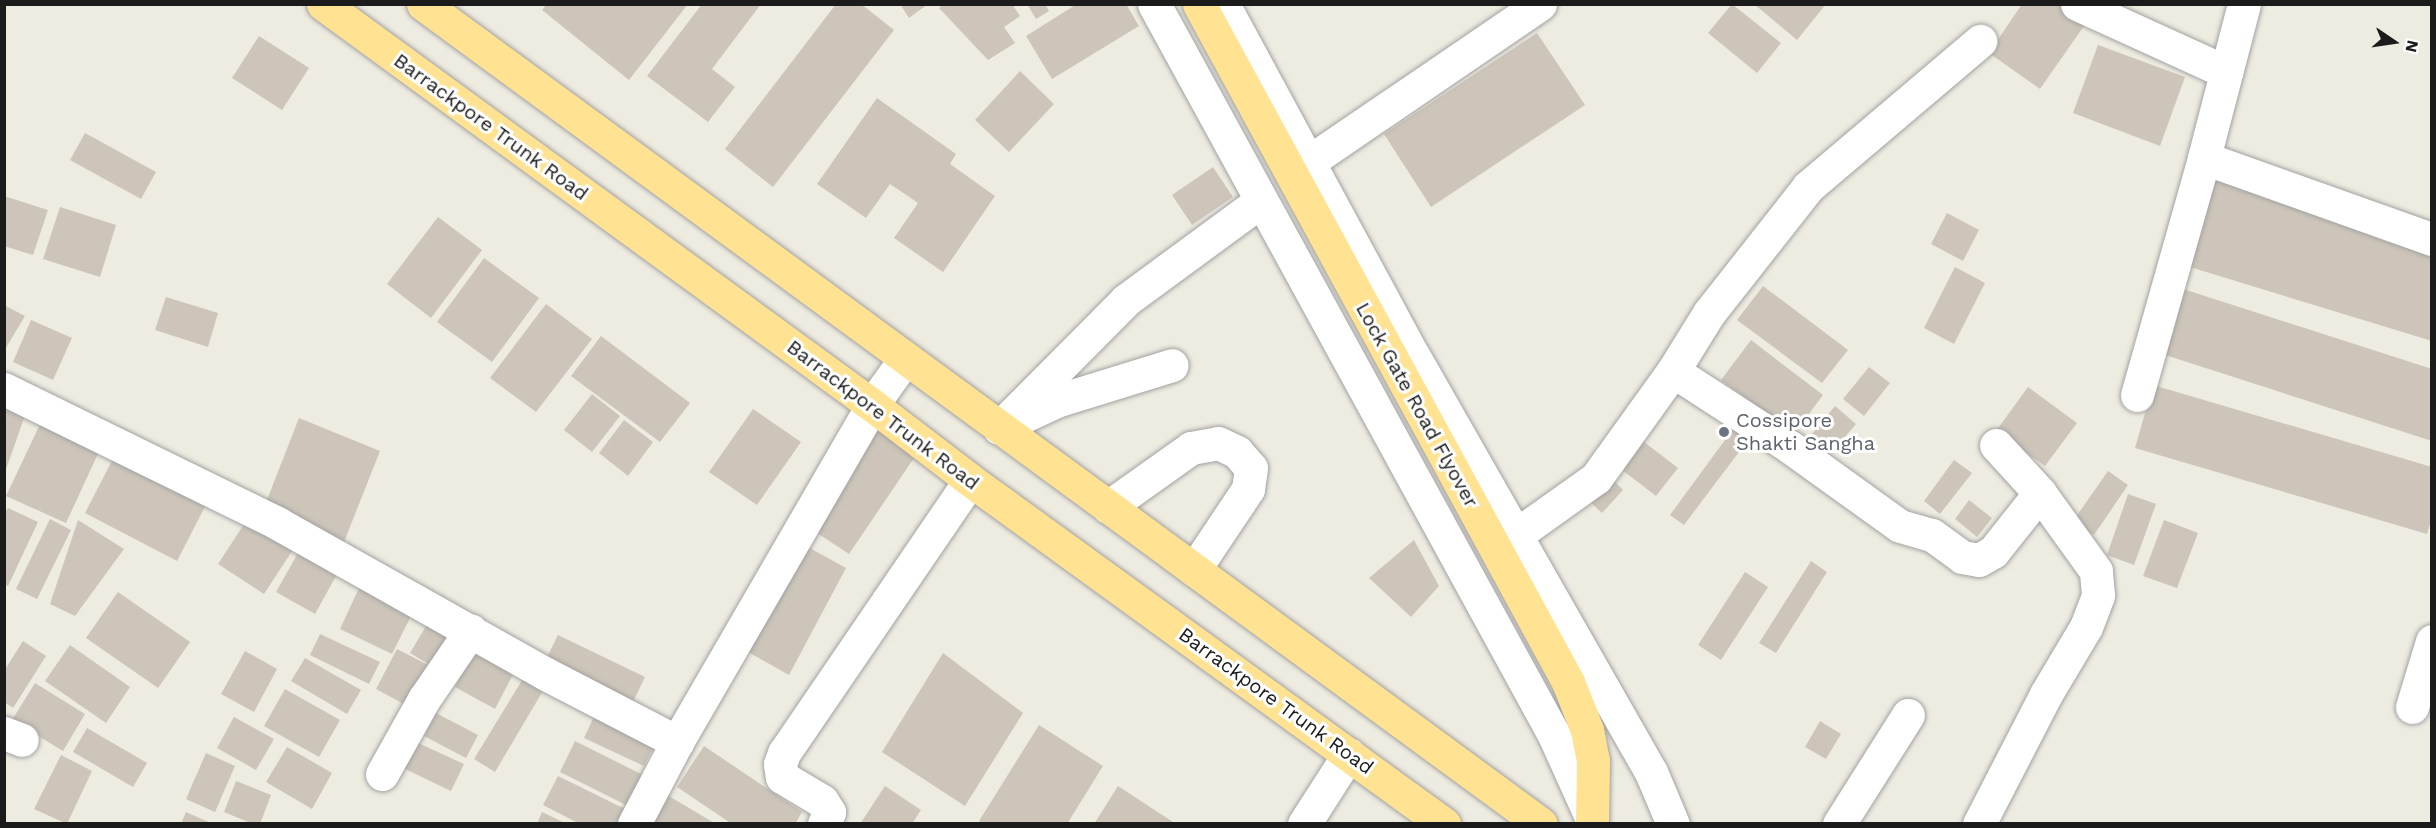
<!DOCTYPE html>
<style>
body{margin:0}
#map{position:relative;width:2436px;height:828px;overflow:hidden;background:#eeebe0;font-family:"Work Sans",sans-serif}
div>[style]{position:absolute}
.building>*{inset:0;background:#cdc5b9}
.roads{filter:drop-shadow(0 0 2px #a2a2a2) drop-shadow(0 0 2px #a2a2a2)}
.minor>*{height:33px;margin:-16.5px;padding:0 16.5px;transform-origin:16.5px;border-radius:16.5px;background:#fff}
.major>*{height:33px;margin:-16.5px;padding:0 16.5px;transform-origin:16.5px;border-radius:16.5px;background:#ffe393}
.dots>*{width:16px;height:16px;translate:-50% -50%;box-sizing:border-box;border:3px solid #fff;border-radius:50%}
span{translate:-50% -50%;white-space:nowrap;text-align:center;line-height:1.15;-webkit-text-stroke:6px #fff;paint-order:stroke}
.street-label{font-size:20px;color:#1b1b1b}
.worship-label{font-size:20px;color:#5b616d}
.left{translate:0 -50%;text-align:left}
.frame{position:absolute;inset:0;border:6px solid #1b1b1b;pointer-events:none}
.north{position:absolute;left:2364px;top:12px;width:60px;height:60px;-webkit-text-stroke:4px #fff;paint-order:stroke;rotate:103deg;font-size:16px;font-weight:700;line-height:24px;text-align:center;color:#1b1b1b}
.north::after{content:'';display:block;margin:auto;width:21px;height:27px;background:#1b1b1b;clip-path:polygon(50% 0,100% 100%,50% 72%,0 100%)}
</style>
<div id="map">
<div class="building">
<i style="clip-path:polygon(547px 4px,688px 4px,629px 80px,542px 10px)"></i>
<i style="clip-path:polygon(702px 4px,761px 4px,712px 69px,735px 87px,708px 122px,647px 76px)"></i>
<i style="clip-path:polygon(836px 4px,861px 4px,894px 30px,773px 187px,725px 149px)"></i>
<i style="clip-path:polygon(900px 4px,928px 4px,909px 18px)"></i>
<i style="clip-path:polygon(944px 4px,1012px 4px,1020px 16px,1004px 27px,1015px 43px,988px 60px,939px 8px)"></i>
<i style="clip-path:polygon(1027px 4px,1045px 4px,1049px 11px,1036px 19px)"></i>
<i style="clip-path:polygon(1077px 4px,1126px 4px,1139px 26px,1052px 79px,1026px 36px)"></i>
<i style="clip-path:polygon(1732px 4px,1781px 43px,1757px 73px,1708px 33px)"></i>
<i style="clip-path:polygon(1754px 4px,1826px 4px,1797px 40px)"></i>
<i style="clip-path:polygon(2022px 4px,2060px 4px,2086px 23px,2040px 89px,1989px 53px)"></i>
<i style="clip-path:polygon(1537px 33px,1585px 105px,1431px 207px,1384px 134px)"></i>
<i style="clip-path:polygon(259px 36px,309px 68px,282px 110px,232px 78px)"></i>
<i style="clip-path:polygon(2098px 45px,2185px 77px,2160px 146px,2073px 113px)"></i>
<i style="clip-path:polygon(1020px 71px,1054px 104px,1009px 152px,975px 120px)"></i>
<i style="clip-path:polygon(877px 98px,956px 154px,950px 164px,995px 196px,943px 272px,894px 238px,918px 203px,890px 184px,866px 218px,817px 184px)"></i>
<i style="clip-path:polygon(85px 133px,156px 172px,141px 199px,70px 160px)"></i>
<i style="clip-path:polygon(1213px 167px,1233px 197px,1192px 225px,1172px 195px)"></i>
<i style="clip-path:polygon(2208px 176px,2432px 245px,2432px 341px,2180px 264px)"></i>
<i style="clip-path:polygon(4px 196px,48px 210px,33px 255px,4px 246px)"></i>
<i style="clip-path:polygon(60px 207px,116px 225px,100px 277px,43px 259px)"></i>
<i style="clip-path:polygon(1947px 213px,1979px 230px,1963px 261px,1931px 244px)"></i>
<i style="clip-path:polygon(438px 217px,482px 250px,431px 318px,387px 284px)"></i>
<i style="clip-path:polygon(484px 258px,539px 298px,492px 362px,437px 322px)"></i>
<i style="clip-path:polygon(1955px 267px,1985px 283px,1954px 344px,1924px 328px)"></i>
<i style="clip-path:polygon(1763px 286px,1848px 350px,1822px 383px,1737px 320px)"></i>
<i style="clip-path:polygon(2180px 288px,2432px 369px,2432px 441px,2159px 353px)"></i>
<i style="clip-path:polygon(166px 297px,218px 313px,208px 347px,155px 330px)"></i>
<i style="clip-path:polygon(546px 304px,592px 339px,536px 412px,490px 378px)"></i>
<i style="clip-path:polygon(4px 305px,25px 316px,4px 351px)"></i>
<i style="clip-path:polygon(31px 320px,72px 338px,53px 380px,13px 362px)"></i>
<i style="clip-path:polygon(601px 336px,690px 403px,660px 442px,571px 376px)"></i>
<i style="clip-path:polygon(1751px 340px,1823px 395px,1794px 434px,1721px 380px)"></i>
<i style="clip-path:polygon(1869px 367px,1890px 383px,1864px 416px,1843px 399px)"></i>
<i style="clip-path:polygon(2153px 385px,2432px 467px,2432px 517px,2427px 534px,2135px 448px)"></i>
<i style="clip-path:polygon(2028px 387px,2077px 423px,2045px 466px,1996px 431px)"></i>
<i style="clip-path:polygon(592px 394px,620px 416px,592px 452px,564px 430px)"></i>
<i style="clip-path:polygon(4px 399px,28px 407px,5px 472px,4px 472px)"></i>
<i style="clip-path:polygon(1835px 406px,1856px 424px,1831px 453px,1811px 435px)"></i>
<i style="clip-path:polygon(753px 409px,801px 442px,757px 505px,709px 472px)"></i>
<i style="clip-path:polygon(43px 418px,102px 445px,66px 523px,6px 496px)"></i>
<i style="clip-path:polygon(299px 418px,380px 451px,344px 542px,263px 510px)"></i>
<i style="clip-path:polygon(624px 420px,653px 442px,628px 476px,599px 453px)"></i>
<i style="clip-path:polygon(878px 429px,916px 455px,849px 554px,811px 529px)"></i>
<i style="clip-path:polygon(1733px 429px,1748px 440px,1684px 525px,1670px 515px)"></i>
<i style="clip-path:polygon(1635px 435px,1678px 468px,1656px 496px,1613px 463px)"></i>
<i style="clip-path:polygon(117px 451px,209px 499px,177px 561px,85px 513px)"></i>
<i style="clip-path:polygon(1954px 460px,1972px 473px,1940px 514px,1924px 501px)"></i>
<i style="clip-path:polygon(2108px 471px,2128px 485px,2094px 535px,2073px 521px)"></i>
<i style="clip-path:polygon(1610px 477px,1623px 490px,1602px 513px,1588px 500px)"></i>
<i style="clip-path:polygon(2128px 494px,2156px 504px,2134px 565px,2107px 555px)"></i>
<i style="clip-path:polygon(1969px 500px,1992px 518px,1977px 537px,1955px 519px)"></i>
<i style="clip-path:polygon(8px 508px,38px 522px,8px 586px,4px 584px,4px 514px)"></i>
<i style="clip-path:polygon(250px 515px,296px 545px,264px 594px,218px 564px)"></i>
<i style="clip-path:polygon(50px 519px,71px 530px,37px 599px,16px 589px)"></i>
<i style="clip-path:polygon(78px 520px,124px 549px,75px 616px,50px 604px)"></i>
<i style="clip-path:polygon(2164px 520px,2198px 533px,2177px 588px,2143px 576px)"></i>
<i style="clip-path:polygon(1414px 540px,1439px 586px,1411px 617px,1369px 578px)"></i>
<i style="clip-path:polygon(806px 546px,846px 568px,789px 675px,748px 652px)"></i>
<i style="clip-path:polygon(298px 553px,336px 576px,315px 614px,276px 592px)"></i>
<i style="clip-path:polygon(1811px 561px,1827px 572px,1776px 653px,1759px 643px)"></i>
<i style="clip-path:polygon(1745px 572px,1768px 587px,1721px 660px,1698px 645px)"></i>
<i style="clip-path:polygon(360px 586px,413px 612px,392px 654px,340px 629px)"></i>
<i style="clip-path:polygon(118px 592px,190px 642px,158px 688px,86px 638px)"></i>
<i style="clip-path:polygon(432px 616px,462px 634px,440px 671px,410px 653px)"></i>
<i style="clip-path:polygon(320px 634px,380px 662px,369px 684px,310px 655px)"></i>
<i style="clip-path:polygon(558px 635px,645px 677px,630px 708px,542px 667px)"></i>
<i style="clip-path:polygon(23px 641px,46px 656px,13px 708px,4px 702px,4px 671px)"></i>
<i style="clip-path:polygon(478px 644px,518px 665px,495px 709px,455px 687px)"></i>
<i style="clip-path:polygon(70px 645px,130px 687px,106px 723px,45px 681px)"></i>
<i style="clip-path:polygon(397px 649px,434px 668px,413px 709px,376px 689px)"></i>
<i style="clip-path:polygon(245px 651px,277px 669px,254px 712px,221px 694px)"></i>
<i style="clip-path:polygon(943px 653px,1023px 713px,965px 806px,882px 752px)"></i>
<i style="clip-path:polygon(305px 658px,361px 690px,347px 714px,291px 681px)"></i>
<i style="clip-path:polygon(527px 672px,547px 684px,495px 772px,474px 759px)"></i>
<i style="clip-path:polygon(35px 683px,85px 714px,63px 751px,12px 720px)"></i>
<i style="clip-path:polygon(285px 689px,340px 720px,319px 757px,264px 726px)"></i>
<i style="clip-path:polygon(597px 710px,657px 739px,644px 766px,584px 738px)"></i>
<i style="clip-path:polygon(436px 713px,478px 735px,466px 758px,424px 736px)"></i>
<i style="clip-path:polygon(234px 717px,274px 739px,256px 770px,217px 748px)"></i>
<i style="clip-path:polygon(1820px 721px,1841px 734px,1826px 759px,1805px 747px)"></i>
<i style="clip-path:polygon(1039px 725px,1103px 766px,1067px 824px,983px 824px,979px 821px)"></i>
<i style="clip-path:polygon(87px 728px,147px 763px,133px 787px,73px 752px)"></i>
<i style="clip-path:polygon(575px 741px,643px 775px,628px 806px,560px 772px)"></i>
<i style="clip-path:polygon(416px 742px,464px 764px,451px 791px,403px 768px)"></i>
<i style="clip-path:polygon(704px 746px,802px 812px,795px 824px,732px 824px,677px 787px)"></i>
<i style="clip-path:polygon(287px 747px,332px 773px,312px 809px,266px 782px)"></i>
<i style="clip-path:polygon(206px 753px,235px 766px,215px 812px,186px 799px)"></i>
<i style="clip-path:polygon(61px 755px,92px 771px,67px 824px,34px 809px)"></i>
<i style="clip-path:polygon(558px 776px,627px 810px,621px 824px,580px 824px,543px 805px)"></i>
<i style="clip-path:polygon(236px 781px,271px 795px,260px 824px,253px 824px,224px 812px)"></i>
<i style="clip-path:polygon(885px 786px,921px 810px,912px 824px,860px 824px)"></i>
<i style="clip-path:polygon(1118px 786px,1176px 824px,1094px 824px)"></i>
<i style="clip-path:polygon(657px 789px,716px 824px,648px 824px)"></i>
<i style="clip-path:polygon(186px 812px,213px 824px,181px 824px)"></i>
<i style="clip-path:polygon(542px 812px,567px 824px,537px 824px)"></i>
</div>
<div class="roads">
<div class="minor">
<i style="left:1154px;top:4px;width:833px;rotate:61.31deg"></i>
<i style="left:1554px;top:735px;width:92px;rotate:65.7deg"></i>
<i style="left:1223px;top:4px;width:399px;rotate:61.6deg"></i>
<i style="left:1413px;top:355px;width:480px;rotate:60.3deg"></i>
<i style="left:1651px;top:772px;width:56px;rotate:67.1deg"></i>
<i style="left:2077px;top:4px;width:164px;rotate:24.5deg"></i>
<i style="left:2244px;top:4px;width:159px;rotate:104.6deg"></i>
<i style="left:2204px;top:158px;width:242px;rotate:19.6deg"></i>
<i style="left:1307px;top:163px;width:282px;rotate:-34.3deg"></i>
<i style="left:1673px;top:371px;width:140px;rotate:33deg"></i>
<i style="left:1790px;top:447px;width:135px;rotate:35.7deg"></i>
<i style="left:1900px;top:526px;width:33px;rotate:16deg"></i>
<i style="left:1932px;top:535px;width:37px;rotate:36deg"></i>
<i style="left:1962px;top:557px;width:17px;rotate:10deg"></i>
<i style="left:1979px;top:560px;width:16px;rotate:-30deg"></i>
<i style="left:1993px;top:552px;width:75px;rotate:-51.5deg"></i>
<i style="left:4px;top:389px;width:304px;rotate:26.1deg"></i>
<i style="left:277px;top:523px;width:308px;rotate:29.3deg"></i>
<i style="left:546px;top:674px;width:148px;rotate:27.4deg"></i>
<i style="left:2137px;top:395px;width:246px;rotate:-74.2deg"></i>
<i style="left:1020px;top:418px;width:40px;rotate:-25deg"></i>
<i style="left:1056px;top:401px;width:121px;rotate:-17.2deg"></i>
<i style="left:999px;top:428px;width:180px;rotate:-45.2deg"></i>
<i style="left:1126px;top:300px;width:167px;rotate:-36.3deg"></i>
<i style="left:1108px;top:507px;width:102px;rotate:-35.4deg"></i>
<i style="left:1191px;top:448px;width:27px;rotate:-10deg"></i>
<i style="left:1218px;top:443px;width:21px;rotate:25deg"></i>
<i style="left:1237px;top:452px;width:21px;rotate:49deg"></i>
<i style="left:1251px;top:468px;width:21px;rotate:98deg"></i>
<i style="left:1248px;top:489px;width:97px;rotate:123.7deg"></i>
<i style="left:1516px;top:535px;width:98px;rotate:-35.5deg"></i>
<i style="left:1596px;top:478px;width:132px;rotate:-54.3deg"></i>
<i style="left:1673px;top:371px;width:68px;rotate:-58.2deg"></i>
<i style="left:1709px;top:313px;width:160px;rotate:-51.8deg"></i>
<i style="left:1808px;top:187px;width:226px;rotate:-40.3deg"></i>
<i style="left:2412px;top:707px;width:69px;rotate:-73.1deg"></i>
<i style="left:4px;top:733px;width:19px;rotate:21deg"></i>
<i style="left:382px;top:774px;width:86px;rotate:-60.8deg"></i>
<i style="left:424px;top:699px;width:83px;rotate:-55.7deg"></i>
<i style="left:634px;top:824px;width:93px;rotate:-62.3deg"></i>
<i style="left:677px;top:742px;width:389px;rotate:-59.9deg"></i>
<i style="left:872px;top:405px;width:57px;rotate:-54.3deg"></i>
<i style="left:824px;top:824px;width:13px;rotate:-67deg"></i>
<i style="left:829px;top:812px;width:13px;rotate:-122deg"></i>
<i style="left:822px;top:801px;width:47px;rotate:-149deg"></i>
<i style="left:782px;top:777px;width:13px;rotate:-99deg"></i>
<i style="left:780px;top:764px;width:12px;rotate:-70deg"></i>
<i style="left:784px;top:753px;width:330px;rotate:-55.7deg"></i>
<i style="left:1304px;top:824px;width:83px;rotate:-57.3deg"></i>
<i style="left:1839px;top:824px;width:129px;rotate:-57.7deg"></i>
<i style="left:1979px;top:824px;width:146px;rotate:-62.7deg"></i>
<i style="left:2046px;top:694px;width:78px;rotate:-59.2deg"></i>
<i style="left:2086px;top:627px;width:34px;rotate:-69deg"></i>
<i style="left:2098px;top:595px;width:24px;rotate:-95deg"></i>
<i style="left:2096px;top:571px;width:96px;rotate:-125.7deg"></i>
<i style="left:2040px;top:493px;width:65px;rotate:-132.5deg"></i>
</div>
<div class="major">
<i style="left:323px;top:4px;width:680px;rotate:36.15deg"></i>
<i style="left:872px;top:405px;width:123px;rotate:37.4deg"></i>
<i style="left:970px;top:480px;width:586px;rotate:35.97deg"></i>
<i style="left:423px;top:4px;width:1386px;rotate:36.26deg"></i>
<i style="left:1199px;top:4px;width:772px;rotate:61.44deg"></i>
<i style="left:1568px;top:682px;width:52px;rotate:68.4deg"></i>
<i style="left:1587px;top:730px;width:32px;rotate:79deg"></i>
<i style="left:1593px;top:761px;width:63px;rotate:90.9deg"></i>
</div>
</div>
<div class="dots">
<i style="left:1724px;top:432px;background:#6b7280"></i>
</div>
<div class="street-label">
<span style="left:491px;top:127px;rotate:36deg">Barrackpore Trunk Road</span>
<span style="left:1417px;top:405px;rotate:61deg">Lock Gate Road Flyover</span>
<span style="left:883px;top:415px;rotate:37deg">Barrackpore Trunk Road</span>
<span style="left:1276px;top:701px;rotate:36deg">Barrackpore Trunk Road</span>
</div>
<div class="worship-label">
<span class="left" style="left:1736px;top:432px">Cossipore<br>Shakti Sangha</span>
</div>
<div class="frame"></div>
<div class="north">N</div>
</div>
